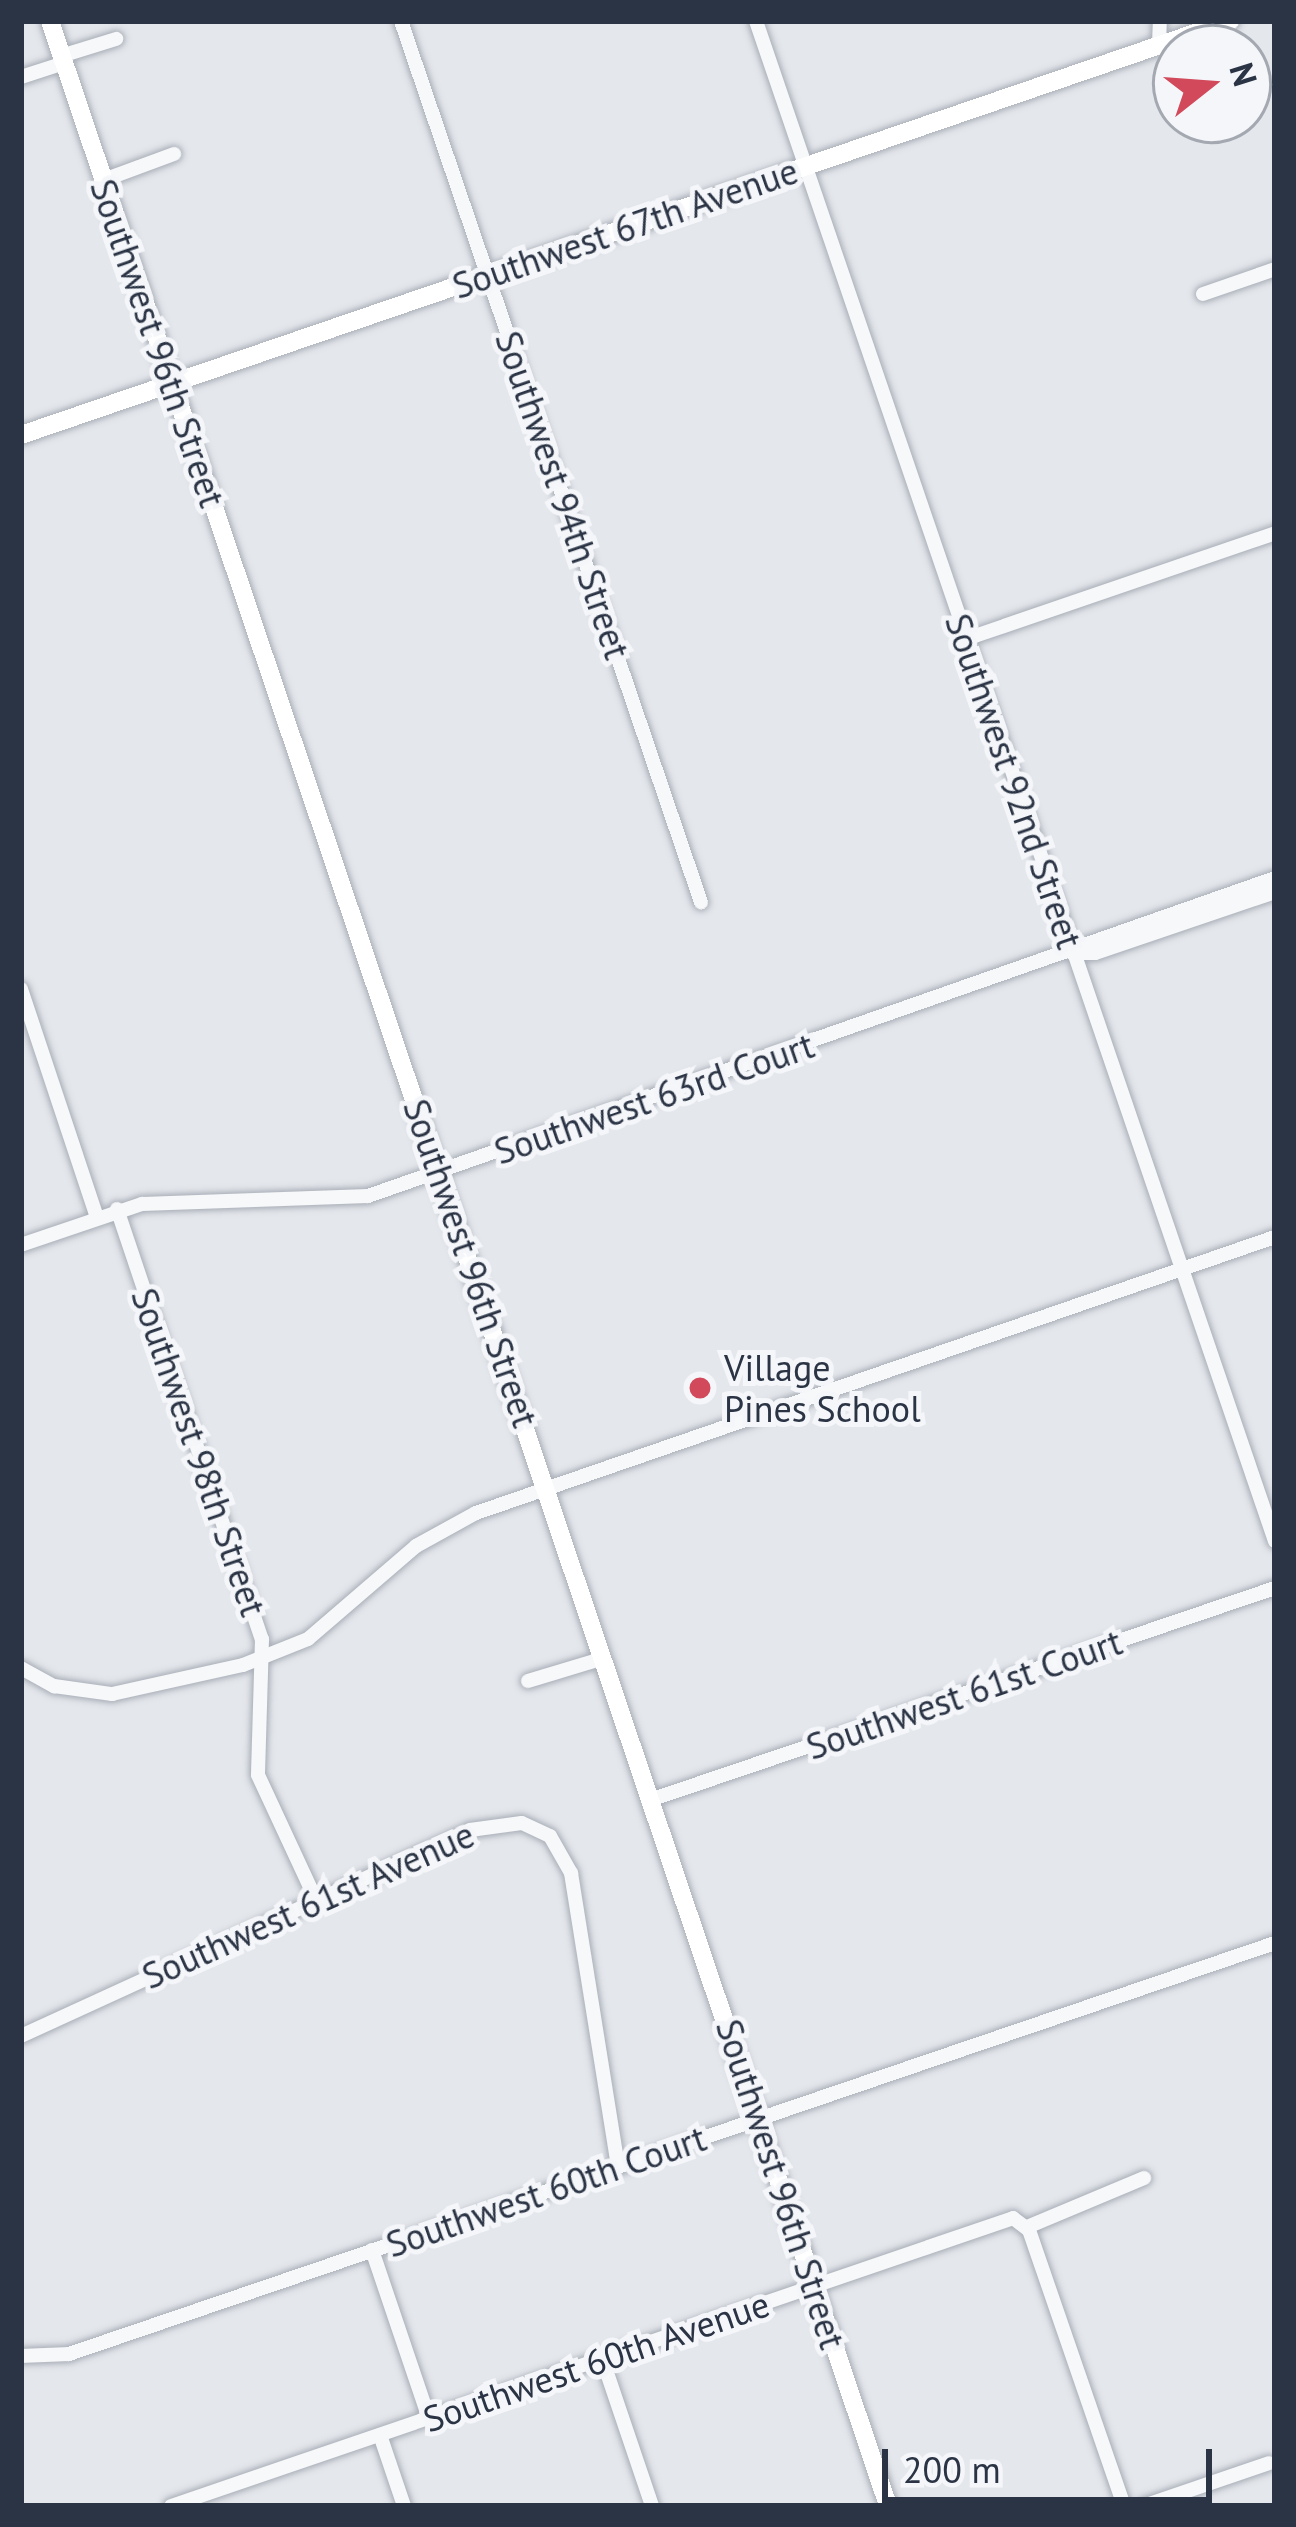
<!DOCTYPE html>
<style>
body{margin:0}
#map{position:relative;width:1296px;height:2527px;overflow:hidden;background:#e4e7ec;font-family:"PT Sans",sans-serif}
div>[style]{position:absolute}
.roads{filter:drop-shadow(0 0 3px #a9aeb7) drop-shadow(0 0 3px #a9aeb7)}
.street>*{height:14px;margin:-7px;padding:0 7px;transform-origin:7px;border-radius:7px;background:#f7f8fa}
.secondary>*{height:18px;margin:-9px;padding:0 9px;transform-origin:9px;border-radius:9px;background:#fff}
.dots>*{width:33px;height:33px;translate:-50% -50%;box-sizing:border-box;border:6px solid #f4f6f9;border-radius:50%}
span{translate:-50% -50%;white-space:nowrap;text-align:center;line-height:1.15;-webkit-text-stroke:10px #f4f6f9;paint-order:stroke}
.street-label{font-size:36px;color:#2b3445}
.poi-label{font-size:36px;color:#2b3445}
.left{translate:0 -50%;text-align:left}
.frame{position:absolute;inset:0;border:24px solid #2b3445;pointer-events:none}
.north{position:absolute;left:1152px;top:24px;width:120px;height:120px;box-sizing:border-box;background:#f4f6f9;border:3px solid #a4a8b1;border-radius:50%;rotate:73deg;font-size:33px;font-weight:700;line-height:48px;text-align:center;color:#2b3445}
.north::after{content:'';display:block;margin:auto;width:42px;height:54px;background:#d1495b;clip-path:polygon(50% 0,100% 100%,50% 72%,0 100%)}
.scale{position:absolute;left:882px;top:2449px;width:330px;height:54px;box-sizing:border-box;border:6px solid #2b3445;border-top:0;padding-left:15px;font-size:36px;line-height:42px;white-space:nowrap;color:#2b3445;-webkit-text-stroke:9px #f4f6f9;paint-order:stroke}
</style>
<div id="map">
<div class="roads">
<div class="street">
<i style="left:401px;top:21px;width:931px;rotate:71.2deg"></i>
<i style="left:756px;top:21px;width:1606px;rotate:71.15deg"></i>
<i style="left:1159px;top:45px;width:24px;rotate:-88deg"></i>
<i style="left:61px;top:56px;width:58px;rotate:-17.2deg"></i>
<i style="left:21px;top:77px;width:45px;rotate:-18deg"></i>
<i style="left:101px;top:181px;width:78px;rotate:-20.3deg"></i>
<i style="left:1203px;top:294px;width:76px;rotate:-19.1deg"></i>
<i style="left:966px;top:639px;width:327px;rotate:-18.9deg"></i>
<i style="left:1072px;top:953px;width:23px"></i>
<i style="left:1095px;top:953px;width:190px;rotate:-18.7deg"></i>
<i style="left:21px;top:989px;width:237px;rotate:71.6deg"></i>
<i style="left:117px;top:1209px;width:454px;rotate:71.4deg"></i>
<i style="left:262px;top:1639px;width:136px;rotate:91.7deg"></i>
<i style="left:258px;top:1775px;width:138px;rotate:65.1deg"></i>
<i style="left:21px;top:1245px;width:128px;rotate:-18.7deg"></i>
<i style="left:142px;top:1204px;width:226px;rotate:-2deg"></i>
<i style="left:368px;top:1196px;width:961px;rotate:-19.32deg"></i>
<i style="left:21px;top:1668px;width:38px;rotate:29deg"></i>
<i style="left:54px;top:1686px;width:59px;rotate:7.9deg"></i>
<i style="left:112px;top:1694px;width:134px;rotate:-12.5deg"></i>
<i style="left:243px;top:1665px;width:70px;rotate:-21.8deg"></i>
<i style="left:308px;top:1639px;width:143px;rotate:-40.7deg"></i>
<i style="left:416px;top:1546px;width:68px;rotate:-28.8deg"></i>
<i style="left:476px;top:1513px;width:845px;rotate:-19.06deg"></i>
<i style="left:528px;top:1681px;width:79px;rotate:-16.8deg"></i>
<i style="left:653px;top:1799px;width:657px;rotate:-18.74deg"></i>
<i style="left:21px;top:2036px;width:494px;rotate:-24.6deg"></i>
<i style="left:470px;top:1830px;width:52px;rotate:-7.7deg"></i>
<i style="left:522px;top:1823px;width:31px;rotate:25deg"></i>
<i style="left:550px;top:1836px;width:43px;rotate:60.4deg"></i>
<i style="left:571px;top:1873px;width:297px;rotate:80.9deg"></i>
<i style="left:1027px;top:2227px;width:127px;rotate:-22.7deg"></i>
<i style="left:372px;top:2250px;width:177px;rotate:71.3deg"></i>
<i style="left:21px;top:2356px;width:48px;rotate:-2.4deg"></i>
<i style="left:69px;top:2354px;width:1274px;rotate:-18.82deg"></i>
<i style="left:602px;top:2358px;width:156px;rotate:71.3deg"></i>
<i style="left:380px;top:2435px;width:75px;rotate:71.3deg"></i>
<i style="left:171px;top:2506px;width:890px;rotate:-18.88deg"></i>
<i style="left:1013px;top:2218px;width:20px;rotate:37deg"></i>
<i style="left:1029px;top:2230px;width:292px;rotate:71deg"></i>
<i style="left:1143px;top:2506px;width:133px;rotate:-18.8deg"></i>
</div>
<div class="secondary">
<i style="left:50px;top:21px;width:2622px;rotate:71.36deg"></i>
<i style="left:21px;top:435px;width:1278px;rotate:-18.9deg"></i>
</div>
</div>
<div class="dots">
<i style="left:700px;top:1388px;background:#d1495b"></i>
</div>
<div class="street-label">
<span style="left:625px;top:228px;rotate:-19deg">Southwest 67th Avenue</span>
<span style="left:158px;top:343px;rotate:71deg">Southwest 96th Street</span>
<span style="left:563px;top:495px;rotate:71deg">Southwest 94th Street</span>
<span style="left:1014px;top:781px;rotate:71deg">Southwest 92nd Street</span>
<span style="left:654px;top:1098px;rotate:-19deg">Southwest 63rd Court</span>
<span style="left:471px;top:1263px;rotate:71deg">Southwest 96th Street</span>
<span style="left:199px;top:1452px;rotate:71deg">Southwest 98th Street</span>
<span style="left:964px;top:1694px;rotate:-19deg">Southwest 61st Court</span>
<span style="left:308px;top:1905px;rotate:-24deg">Southwest 61st Avenue</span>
<span style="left:781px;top:2184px;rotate:72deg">Southwest 96th Street</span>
<span style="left:546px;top:2191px;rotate:-19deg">Southwest 60th Court</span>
<span style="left:596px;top:2361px;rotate:-19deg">Southwest 60th Avenue</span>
</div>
<div class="poi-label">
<span class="left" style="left:724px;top:1388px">Village<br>Pines School</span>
</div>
<div class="frame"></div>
<div class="north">N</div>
<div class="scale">200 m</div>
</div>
